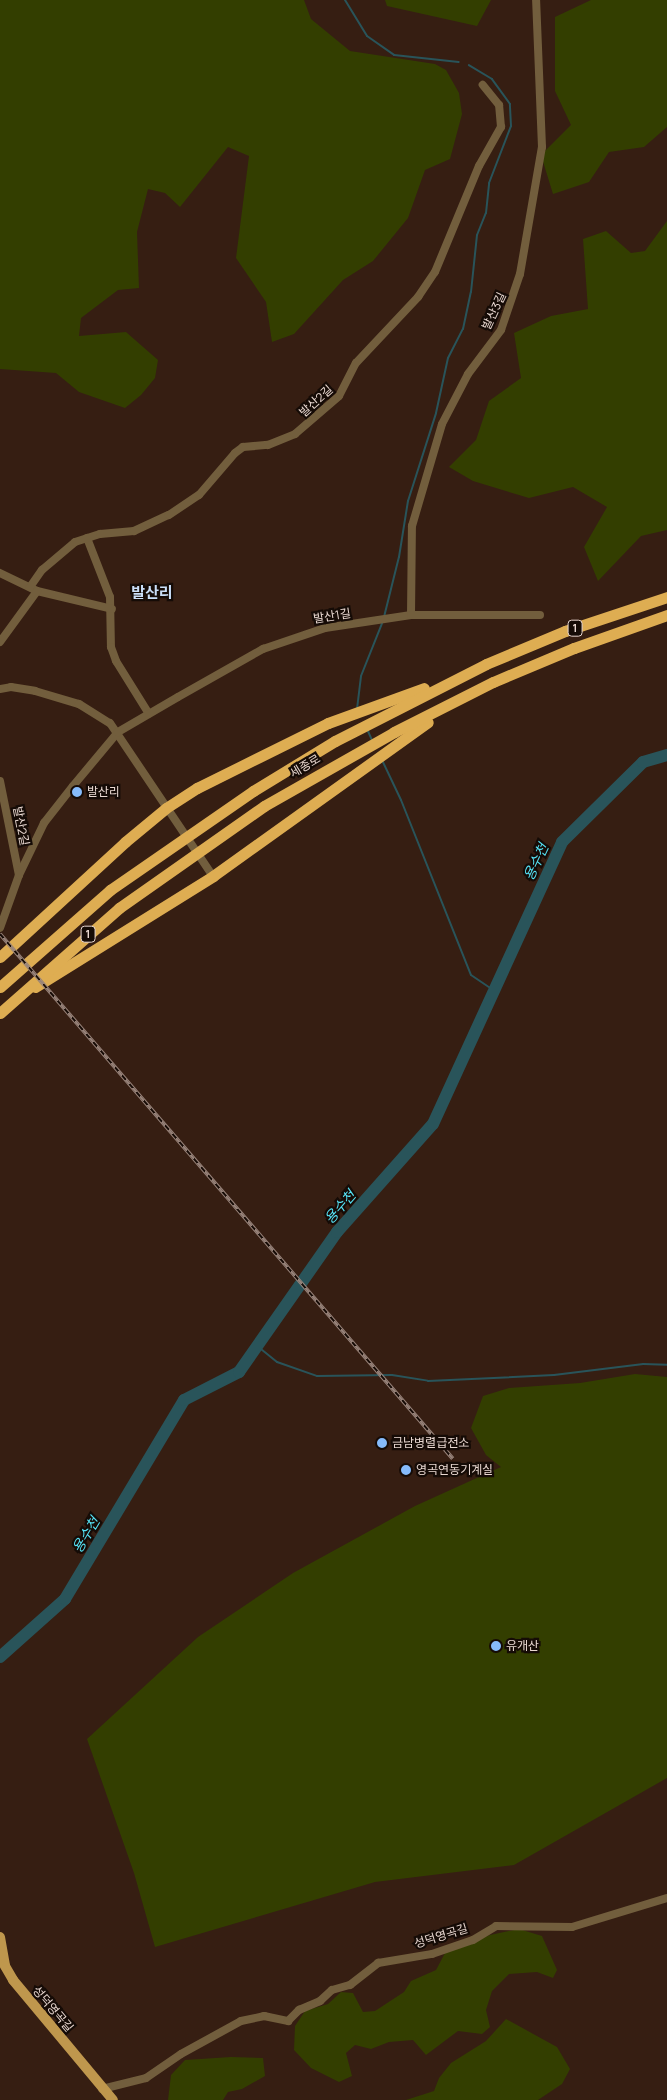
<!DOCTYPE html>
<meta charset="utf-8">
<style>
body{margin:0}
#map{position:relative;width:667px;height:2100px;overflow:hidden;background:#361e12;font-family:Manrope,"Noto Sans KR",sans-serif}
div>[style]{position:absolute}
.green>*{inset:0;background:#333e00}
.stream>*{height:2px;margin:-1px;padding:0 1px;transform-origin:1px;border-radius:1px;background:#29545a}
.river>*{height:12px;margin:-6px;padding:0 6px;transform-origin:6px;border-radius:6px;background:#29545a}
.minor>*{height:8px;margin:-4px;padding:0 4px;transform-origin:4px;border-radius:4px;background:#725e3d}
.major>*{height:10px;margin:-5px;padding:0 5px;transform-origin:5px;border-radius:5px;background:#bf974d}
.highway>*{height:11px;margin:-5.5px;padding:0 5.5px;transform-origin:5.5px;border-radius:5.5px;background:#dead52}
.rail>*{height:4px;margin-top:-2px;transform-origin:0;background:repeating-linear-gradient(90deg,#150b06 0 5.5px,#97837a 0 11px);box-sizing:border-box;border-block:1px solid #97837a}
.dots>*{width:14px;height:14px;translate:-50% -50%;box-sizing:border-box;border:2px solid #150b06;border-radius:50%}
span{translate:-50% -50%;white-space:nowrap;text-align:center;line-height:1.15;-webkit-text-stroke:4.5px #150b06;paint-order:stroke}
.shield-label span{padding:1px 4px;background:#150b06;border:1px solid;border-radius:4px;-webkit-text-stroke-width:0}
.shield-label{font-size:11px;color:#e9d8d1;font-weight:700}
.street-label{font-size:12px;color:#e9d8d1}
.poi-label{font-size:12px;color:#e9d8d1}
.left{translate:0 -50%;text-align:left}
.water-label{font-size:14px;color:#56e3f6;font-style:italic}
.quarter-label{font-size:15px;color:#cadef7;font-weight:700}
</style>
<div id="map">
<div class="green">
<i style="clip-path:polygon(0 0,304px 0,311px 19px,350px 51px,435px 64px,446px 70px,459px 93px,462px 114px,450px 159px,425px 170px,408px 218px,373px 261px,343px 280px,294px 334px,272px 342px,266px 302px,236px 258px,249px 156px,228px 147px,180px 207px,165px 193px,148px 189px,137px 232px,139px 288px,118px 290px,81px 318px,79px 336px,126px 332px,158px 360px,155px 378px,141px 395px,125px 408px,79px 392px,56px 373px,0 369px)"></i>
<i style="clip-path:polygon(385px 0,491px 0,477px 26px,387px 6px)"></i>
<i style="clip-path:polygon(591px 0,667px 0,667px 127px,644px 147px,609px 152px,589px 182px,553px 194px,541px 155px,571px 125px,555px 91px,555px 17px)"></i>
<i style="clip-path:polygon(667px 221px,667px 530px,641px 536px,598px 581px,584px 547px,607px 507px,573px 487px,529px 498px,473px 481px,449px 467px,476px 440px,489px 401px,521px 378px,514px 333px,551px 316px,588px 309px,583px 239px,606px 231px,631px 253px,645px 251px)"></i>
<i style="clip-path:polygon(635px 1374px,667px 1377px,667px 1778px,514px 1865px,375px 1882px,155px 1947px,134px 1873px,87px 1739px,198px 1637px,293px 1573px,415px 1506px,501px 1467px,486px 1455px,471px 1428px,483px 1396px,509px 1388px,580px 1383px)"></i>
<i style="clip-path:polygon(519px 1929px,542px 1936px,557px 1970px,553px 1978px,537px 1972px,509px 1974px,492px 1991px,486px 2010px,490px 2027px,482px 2034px,458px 2031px,426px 2055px,413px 2040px,389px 2042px,371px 2049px,355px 2045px,346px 2053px,352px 2076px,339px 2082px,311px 2068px,294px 2050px,295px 2026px,305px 2011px,328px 2004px,341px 1992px,353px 1993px,363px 2012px,375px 2011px,404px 1992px,411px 1981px,436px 1970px,445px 1953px,490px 1935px)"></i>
<i style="clip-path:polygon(506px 2019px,557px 2047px,570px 2069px,562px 2084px,538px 2100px,406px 2100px,434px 2091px,439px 2078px,451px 2063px,486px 2041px)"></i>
<i style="clip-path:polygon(231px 2057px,263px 2058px,265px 2076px,242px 2089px,228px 2092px,223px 2100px,168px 2100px,171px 2075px,185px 2060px)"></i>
</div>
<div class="stream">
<i style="left:345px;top:0;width:42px;rotate:58.6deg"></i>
<i style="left:367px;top:36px;width:33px;rotate:35deg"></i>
<i style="left:394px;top:55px;width:65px;rotate:6.1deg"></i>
<i style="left:384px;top:617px;width:62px;rotate:-76deg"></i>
<i style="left:399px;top:557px;width:57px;rotate:-80.9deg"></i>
<i style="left:408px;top:501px;width:92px;rotate:-72.3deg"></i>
<i style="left:436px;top:413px;width:56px;rotate:-77.7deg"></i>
<i style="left:448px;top:358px;width:33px;rotate:-63deg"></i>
<i style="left:463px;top:329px;width:38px;rotate:-78deg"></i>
<i style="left:471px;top:292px;width:57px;rotate:-84deg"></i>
<i style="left:477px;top:235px;width:24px;rotate:-68deg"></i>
<i style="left:486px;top:213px;width:30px;rotate:-84deg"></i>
<i style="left:489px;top:183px;width:61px;rotate:-68.9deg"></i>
<i style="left:511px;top:126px;width:22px;rotate:-93deg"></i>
<i style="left:510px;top:104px;width:31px;rotate:-126deg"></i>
<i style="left:492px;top:79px;width:27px;rotate:-149deg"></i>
<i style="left:357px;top:709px;width:33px;rotate:-83deg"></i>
<i style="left:361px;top:676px;width:59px;rotate:-68.2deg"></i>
<i style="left:367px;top:729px;width:12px;rotate:66deg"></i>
<i style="left:382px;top:760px;width:44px;rotate:64.6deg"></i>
<i style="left:401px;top:800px;width:188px;rotate:68.2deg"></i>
<i style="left:471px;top:975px;width:29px;rotate:34deg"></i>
<i style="left:256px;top:1345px;width:27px;rotate:39deg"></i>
<i style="left:277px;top:1362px;width:42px;rotate:19.3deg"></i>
<i style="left:317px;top:1376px;width:75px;rotate:-0.8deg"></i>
<i style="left:392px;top:1375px;width:36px;rotate:9deg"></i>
<i style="left:428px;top:1381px;width:126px;rotate:-2.7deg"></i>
<i style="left:554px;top:1375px;width:90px;rotate:-7deg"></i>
<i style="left:643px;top:1364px;width:24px;rotate:2deg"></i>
</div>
<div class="river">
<i style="left:0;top:1657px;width:87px;rotate:-41.7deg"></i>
<i style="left:65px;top:1599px;width:232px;rotate:-59.1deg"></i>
<i style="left:184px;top:1400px;width:62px;rotate:-27deg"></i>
<i style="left:239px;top:1372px;width:171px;rotate:-55deg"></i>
<i style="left:337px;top:1232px;width:144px;rotate:-48.4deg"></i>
<i style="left:433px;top:1124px;width:310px;rotate:-65.4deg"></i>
<i style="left:562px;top:842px;width:114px;rotate:-44.6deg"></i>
<i style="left:643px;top:762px;width:25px;rotate:-16deg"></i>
</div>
<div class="minor">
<i style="left:87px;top:538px;width:63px;rotate:68.7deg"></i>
<i style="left:110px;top:597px;width:50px;rotate:88.9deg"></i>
<i style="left:111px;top:647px;width:15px;rotate:70deg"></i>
<i style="left:116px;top:661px;width:62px;rotate:58.1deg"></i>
<i style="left:0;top:573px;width:41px;rotate:25.9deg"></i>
<i style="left:37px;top:591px;width:77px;rotate:13.5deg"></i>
<i style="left:30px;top:587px;width:21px;rotate:-55deg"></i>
<i style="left:42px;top:570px;width:43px;rotate:-40.3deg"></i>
<i style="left:75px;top:542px;width:26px;rotate:-18deg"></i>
<i style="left:100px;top:534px;width:34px;rotate:-5deg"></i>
<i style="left:134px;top:531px;width:38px;rotate:-25deg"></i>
<i style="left:169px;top:515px;width:36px;rotate:-34deg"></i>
<i style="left:199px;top:495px;width:55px;rotate:-49.4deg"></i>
<i style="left:235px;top:453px;width:10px;rotate:-37deg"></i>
<i style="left:243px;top:447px;width:25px;rotate:-5deg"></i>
<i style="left:268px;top:445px;width:29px;rotate:-22deg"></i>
<i style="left:295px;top:434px;width:58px;rotate:-40.8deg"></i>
<i style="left:339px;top:396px;width:37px;rotate:-63deg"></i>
<i style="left:356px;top:363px;width:91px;rotate:-46.8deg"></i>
<i style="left:418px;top:297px;width:30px;rotate:-56deg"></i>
<i style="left:435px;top:272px;width:115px;rotate:-67.5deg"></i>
<i style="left:479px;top:166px;width:45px;rotate:-60.6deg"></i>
<i style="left:501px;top:127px;width:22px;rotate:-95deg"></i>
<i style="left:499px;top:105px;width:26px;rotate:-129deg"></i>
<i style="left:411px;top:615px;width:89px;rotate:-89.4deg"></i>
<i style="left:412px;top:526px;width:106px;rotate:-73.6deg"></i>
<i style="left:442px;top:424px;width:56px;rotate:-62.5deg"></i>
<i style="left:468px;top:374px;width:55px;rotate:-53.1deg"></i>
<i style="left:501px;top:330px;width:59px;rotate:-71.3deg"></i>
<i style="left:520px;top:274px;width:129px;rotate:-80.2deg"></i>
<i style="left:542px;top:147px;width:147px;rotate:-92.3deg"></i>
<i style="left:0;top:642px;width:63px;rotate:-54deg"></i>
<i style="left:0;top:689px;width:11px;rotate:-10deg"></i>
<i style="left:11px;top:687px;width:24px;rotate:9deg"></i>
<i style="left:35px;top:691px;width:46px;rotate:16.5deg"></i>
<i style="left:79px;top:704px;width:36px;rotate:32deg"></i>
<i style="left:110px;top:723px;width:184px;rotate:56.1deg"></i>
<i style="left:0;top:781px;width:96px;rotate:78.6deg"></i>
<i style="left:0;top:928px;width:56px;rotate:-70.3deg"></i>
<i style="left:19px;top:875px;width:58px;rotate:-64.3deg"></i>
<i style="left:44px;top:823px;width:47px;rotate:-51.9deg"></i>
<i style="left:73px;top:786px;width:70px;rotate:-50.2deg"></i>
<i style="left:118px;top:732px;width:69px;rotate:-30.3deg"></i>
<i style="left:178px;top:697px;width:98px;rotate:-29.5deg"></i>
<i style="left:263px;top:649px;width:65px;rotate:-18.7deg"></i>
<i style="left:325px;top:628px;width:87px;rotate:-8.6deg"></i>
<i style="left:411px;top:615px;width:129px"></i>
<i style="left:102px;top:2089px;width:45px;rotate:-14deg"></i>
<i style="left:146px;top:2078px;width:42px;rotate:-34.4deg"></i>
<i style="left:181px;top:2054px;width:68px;rotate:-28.8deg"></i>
<i style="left:241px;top:2021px;width:24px;rotate:-12deg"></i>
<i style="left:264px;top:2016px;width:25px;rotate:12deg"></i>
<i style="left:288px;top:2021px;width:16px;rotate:-45deg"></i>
<i style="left:299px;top:2010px;width:23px;rotate:-23deg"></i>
<i style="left:320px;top:2001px;width:16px;rotate:-43deg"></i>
<i style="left:332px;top:1990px;width:19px;rotate:-16deg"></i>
<i style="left:350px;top:1985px;width:36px;rotate:-38deg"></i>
<i style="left:378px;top:1963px;width:55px;rotate:-9.5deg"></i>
<i style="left:432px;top:1954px;width:43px;rotate:-18.9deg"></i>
<i style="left:473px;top:1940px;width:27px;rotate:-31deg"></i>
<i style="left:496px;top:1926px;width:76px;rotate:0.8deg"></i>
<i style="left:572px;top:1927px;width:99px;rotate:-17deg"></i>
</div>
<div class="major">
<i style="left:0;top:1937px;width:29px;rotate:80deg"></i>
<i style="left:5px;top:1966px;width:16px;rotate:60deg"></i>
<i style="left:13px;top:1980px;width:156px;rotate:50.2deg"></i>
</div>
<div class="highway">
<i style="left:0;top:957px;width:170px;rotate:-42.6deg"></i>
<i style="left:125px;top:842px;width:53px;rotate:-39.7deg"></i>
<i style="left:166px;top:808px;width:37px;rotate:-33deg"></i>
<i style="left:197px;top:788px;width:146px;rotate:-26.4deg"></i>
<i style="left:328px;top:723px;width:102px;rotate:-20deg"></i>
<i style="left:0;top:987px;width:147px;rotate:-41.4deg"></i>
<i style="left:110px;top:890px;width:174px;rotate:-34.7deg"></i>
<i style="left:253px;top:791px;width:96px;rotate:-31.4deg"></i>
<i style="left:335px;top:741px;width:169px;rotate:-27deg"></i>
<i style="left:486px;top:664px;width:86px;rotate:-22.7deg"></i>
<i style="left:565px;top:631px;width:108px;rotate:-18.4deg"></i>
<i style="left:35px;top:987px;width:210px;rotate:-31.9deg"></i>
<i style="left:213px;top:876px;width:264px;rotate:-35.6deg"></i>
<i style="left:0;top:1013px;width:159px;rotate:-41.4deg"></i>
<i style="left:119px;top:908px;width:177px;rotate:-35.1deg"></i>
<i style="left:264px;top:806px;width:150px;rotate:-29.6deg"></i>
<i style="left:394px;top:732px;width:111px;rotate:-26.8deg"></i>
<i style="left:493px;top:682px;width:88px;rotate:-22.8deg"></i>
<i style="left:574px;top:648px;width:99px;rotate:-19.5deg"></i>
</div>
<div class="rail">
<i style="left:0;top:934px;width:693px;rotate:49.21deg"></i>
</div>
<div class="dots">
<i style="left:77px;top:792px;background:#86bbfb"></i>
<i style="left:382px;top:1443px;background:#86bbfb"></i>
<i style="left:406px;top:1470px;background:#86bbfb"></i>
<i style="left:496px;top:1646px;background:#86bbfb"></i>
</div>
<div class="shield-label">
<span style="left:575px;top:628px">1</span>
<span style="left:88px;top:934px">1</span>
</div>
<div class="street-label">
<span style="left:494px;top:311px;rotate:-65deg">발산3길</span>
<span style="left:316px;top:401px;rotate:-42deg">발산2길</span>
<span style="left:332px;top:616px;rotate:-9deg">발산1길</span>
<span style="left:305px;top:766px;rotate:-31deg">세종로</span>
<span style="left:21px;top:826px;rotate:79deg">발산2길</span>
<span style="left:441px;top:1936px;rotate:-17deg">성덕영곡길</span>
<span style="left:53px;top:2009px;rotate:50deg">성덕영곡길</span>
</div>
<div class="poi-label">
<span class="left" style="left:87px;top:792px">발산리</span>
<span class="left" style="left:392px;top:1443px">금남병렬급전소</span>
<span class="left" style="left:416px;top:1470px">영곡연동기계실</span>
<span class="left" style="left:506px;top:1646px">유개산</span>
</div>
<div class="water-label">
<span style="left:536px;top:862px;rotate:-65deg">용수천</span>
<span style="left:340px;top:1207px;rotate:-49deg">용수천</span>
<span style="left:86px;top:1535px;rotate:-59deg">용수천</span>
</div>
<div class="quarter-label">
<span style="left:152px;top:593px">발산리</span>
</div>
</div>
